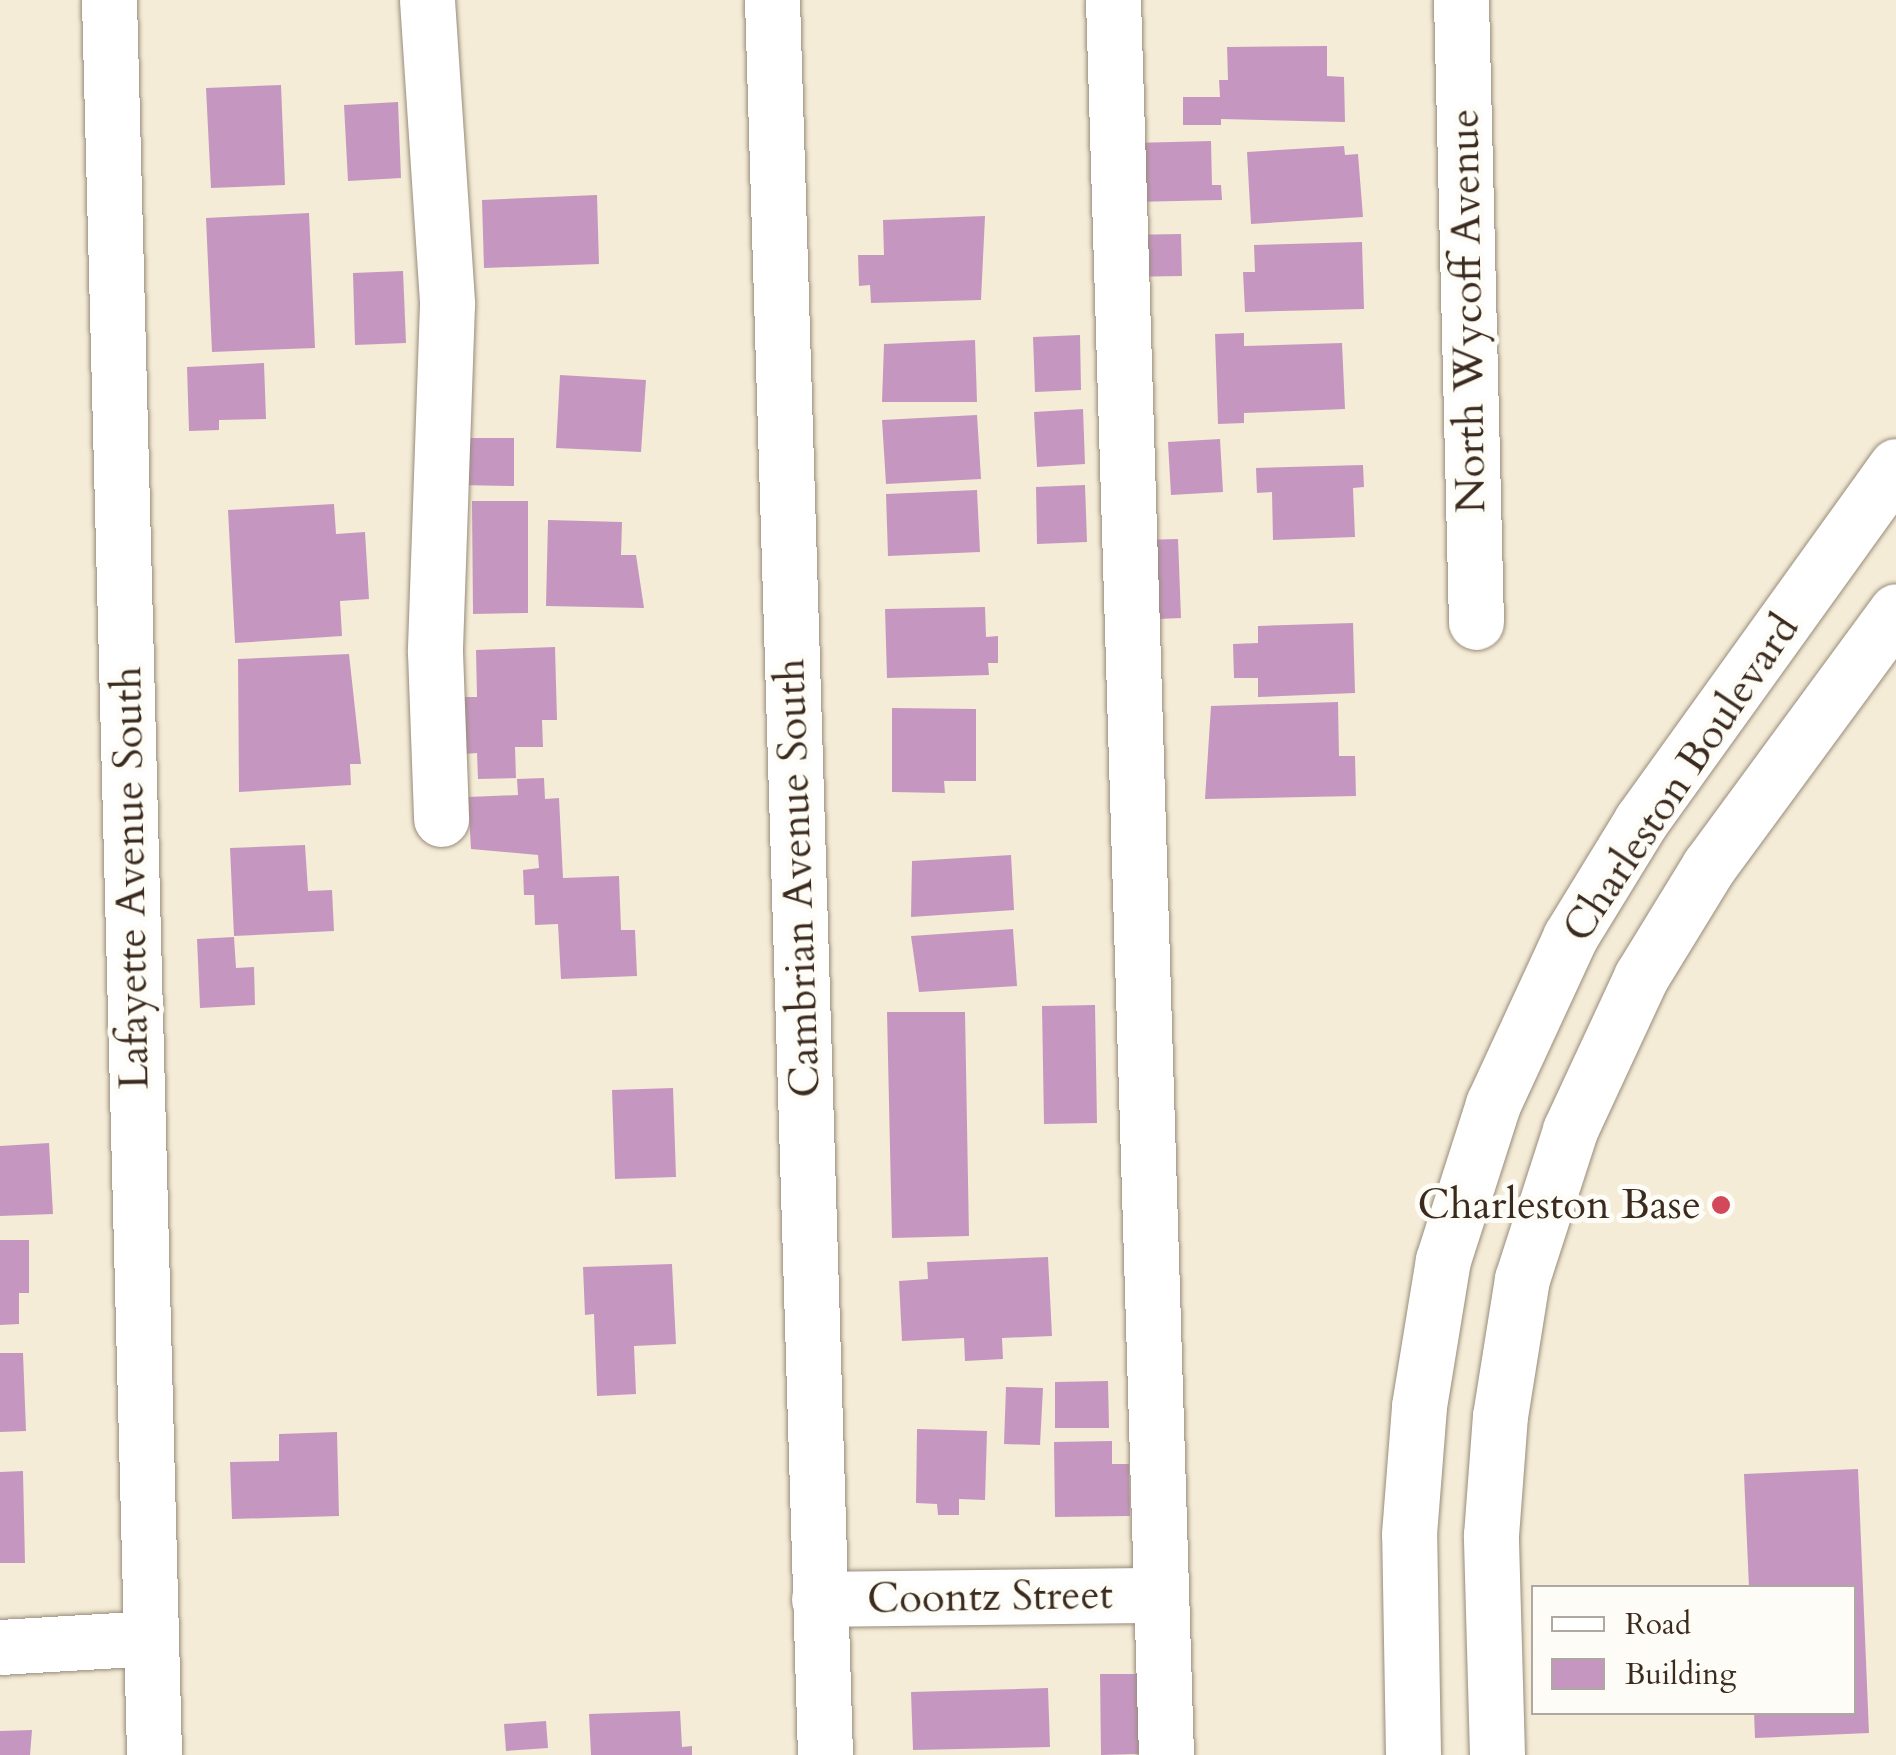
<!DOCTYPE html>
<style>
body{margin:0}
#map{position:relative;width:1896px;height:1755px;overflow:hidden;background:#f4ecd7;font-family:Cardo,serif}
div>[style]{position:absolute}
.building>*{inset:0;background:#c597c0}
.roads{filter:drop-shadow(0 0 2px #988b7a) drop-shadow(0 0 2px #988b7a)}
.minor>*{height:55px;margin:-27.5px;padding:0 27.5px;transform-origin:27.5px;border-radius:27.5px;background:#fff}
.highway>*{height:55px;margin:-27.5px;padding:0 27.5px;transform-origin:27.5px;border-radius:27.5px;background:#fff}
.dots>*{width:28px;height:28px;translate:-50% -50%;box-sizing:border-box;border:5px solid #fdfcf7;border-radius:50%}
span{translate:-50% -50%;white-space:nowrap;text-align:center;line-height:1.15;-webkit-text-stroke:10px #fdfcf7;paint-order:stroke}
.street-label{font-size:42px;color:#3b2a1e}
.poi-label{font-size:42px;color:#3b2a1e}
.right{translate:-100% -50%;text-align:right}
.legend{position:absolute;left:1531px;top:1585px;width:325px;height:130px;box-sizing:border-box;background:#fdfcf7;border:2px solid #afa8a0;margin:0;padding:12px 18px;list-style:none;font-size:30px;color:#3b2a1e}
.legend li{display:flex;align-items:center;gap:20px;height:50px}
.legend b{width:50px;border:2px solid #afa8a0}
</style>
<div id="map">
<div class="building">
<i style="clip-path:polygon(1327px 46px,1327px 76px,1344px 77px,1345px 122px,1221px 119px,1221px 125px,1183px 125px,1183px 97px,1220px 97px,1219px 80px,1228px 80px,1227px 47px)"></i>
<i style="clip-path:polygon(281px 85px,285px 185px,211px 188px,206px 88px)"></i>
<i style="clip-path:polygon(398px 102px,401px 178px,348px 181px,344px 105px)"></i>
<i style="clip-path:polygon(1211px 141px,1212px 185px,1221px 185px,1222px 200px,1133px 202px,1132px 143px)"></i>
<i style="clip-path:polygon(1344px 146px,1345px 155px,1358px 154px,1363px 217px,1251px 224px,1247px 152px)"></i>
<i style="clip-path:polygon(597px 195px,599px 264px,484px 268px,482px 200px)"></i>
<i style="clip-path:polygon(309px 213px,315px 348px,212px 352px,206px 218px)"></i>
<i style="clip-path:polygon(985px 216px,981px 300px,871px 303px,870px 285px,859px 286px,858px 255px,884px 255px,883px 220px)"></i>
<i style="clip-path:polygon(1181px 234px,1182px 276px,1124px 277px,1123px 235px)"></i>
<i style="clip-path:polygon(1362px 242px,1364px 309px,1245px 312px,1243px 272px,1255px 272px,1254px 245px)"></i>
<i style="clip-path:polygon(403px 271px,406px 343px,355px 345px,353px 273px)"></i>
<i style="clip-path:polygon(1244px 333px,1244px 346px,1342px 343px,1345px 409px,1244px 413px,1244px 423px,1218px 424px,1215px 334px)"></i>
<i style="clip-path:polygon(1080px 335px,1081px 390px,1035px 392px,1033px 337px)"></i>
<i style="clip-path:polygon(975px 340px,977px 402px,882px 402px,884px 344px)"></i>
<i style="clip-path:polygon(264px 363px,266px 419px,219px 420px,219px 430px,189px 431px,187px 367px)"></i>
<i style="clip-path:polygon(560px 375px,646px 380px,641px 452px,556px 448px)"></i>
<i style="clip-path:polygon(1083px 409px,1085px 464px,1037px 467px,1034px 412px)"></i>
<i style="clip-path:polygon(977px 415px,981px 479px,886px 484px,882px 420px)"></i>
<i style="clip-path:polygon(459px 438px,514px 438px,514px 486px,459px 485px)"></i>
<i style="clip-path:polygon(1220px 439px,1223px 492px,1171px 495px,1168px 442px)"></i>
<i style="clip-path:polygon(1363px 465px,1364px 487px,1353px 488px,1355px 537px,1273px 540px,1272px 492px,1257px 493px,1256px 468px)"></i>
<i style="clip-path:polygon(1085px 485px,1087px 542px,1037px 544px,1036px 487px)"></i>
<i style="clip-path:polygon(977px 490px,980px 552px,888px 556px,886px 494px)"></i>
<i style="clip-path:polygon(472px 501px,528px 501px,528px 613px,473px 614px)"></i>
<i style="clip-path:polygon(334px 504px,336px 534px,365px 532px,369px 599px,340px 601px,342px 636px,235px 643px,228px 510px)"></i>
<i style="clip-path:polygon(548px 520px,622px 522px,621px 555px,636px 555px,644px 608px,546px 606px)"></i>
<i style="clip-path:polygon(1178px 539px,1181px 618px,1136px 620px,1141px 540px)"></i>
<i style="clip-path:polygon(985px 607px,986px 637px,998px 636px,998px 663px,988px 663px,989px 675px,887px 678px,885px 609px)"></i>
<i style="clip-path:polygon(1353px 623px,1355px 693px,1258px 697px,1258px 678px,1234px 678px,1233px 644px,1258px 643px,1258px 626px)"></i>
<i style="clip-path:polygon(555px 647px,557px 720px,542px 720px,543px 747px,515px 747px,516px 778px,478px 779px,477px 753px,464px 754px,462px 697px,477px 697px,476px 650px)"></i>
<i style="clip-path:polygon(349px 654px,361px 764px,350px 764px,351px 785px,239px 792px,238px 659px)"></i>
<i style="clip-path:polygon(1338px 702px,1339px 756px,1355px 756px,1356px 796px,1205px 799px,1211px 706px)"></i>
<i style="clip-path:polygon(892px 708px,976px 709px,976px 781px,944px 781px,945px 793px,892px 792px)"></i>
<i style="clip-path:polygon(544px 778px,545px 799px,559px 798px,563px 878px,619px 876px,621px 930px,635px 930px,637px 976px,561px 979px,558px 924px,535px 925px,534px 895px,524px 895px,523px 870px,539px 868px,538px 855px,471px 849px,468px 797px,518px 795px,517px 779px)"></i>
<i style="clip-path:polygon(305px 845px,308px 891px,332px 890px,334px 931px,234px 936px,230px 848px)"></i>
<i style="clip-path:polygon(1011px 855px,1014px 910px,911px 917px,912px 861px)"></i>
<i style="clip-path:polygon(1013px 929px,1017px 986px,919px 992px,911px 936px)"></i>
<i style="clip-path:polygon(234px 937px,236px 968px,254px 967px,255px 1005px,200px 1008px,197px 939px)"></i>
<i style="clip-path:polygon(1095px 1005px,1097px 1123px,1044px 1124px,1042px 1006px)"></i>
<i style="clip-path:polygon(887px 1012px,965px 1012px,969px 1236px,892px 1238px)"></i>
<i style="clip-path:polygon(673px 1088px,676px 1177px,615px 1179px,612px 1090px)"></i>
<i style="clip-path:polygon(49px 1143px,53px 1214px,0 1216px,0 1146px)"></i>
<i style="clip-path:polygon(0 1240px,29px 1240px,29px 1293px,19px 1293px,19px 1324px,0 1325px)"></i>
<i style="clip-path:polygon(1048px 1257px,1052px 1336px,1002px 1338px,1003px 1359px,965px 1361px,964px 1338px,902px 1341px,899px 1281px,928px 1279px,927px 1262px)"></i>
<i style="clip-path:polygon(672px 1264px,676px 1344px,634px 1346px,636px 1394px,597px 1396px,594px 1314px,585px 1315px,583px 1267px)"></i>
<i style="clip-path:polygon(0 1353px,23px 1353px,26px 1431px,0 1432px)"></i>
<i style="clip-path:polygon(1108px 1381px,1109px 1428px,1055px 1428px,1055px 1382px)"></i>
<i style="clip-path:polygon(1006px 1387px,1043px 1388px,1040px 1445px,1004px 1444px)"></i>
<i style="clip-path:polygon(917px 1429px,987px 1431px,985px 1500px,959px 1499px,959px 1515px,938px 1515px,937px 1504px,916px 1503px)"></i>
<i style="clip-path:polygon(337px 1432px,339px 1516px,232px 1519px,230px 1462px,279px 1461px,279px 1434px)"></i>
<i style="clip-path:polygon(1112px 1441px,1112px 1464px,1129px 1464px,1130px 1516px,1055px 1517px,1054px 1442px)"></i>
<i style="clip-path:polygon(1858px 1469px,1869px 1733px,1755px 1738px,1754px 1712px,1854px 1712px,1854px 1588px,1749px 1588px,1744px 1474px)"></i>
<i style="clip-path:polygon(23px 1471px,25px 1563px,0 1563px,0 1472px)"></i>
<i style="clip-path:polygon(1100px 1674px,1138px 1674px,1139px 1754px,1101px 1755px)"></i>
<i style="clip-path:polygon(1048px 1688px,1050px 1747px,913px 1750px,911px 1692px)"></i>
<i style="clip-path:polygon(680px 1711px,682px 1747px,692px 1746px,692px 1755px,591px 1755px,589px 1714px)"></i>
<i style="clip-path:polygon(546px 1721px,548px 1748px,506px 1751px,504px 1724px)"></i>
<i style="clip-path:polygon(32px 1730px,30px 1755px,0 1755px,0 1731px)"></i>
</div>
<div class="roads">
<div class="minor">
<i style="left:109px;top:0;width:1756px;rotate:88.53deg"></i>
<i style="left:427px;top:0;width:305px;rotate:86.2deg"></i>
<i style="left:447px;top:304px;width:348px;rotate:92deg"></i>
<i style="left:435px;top:652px;width:167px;rotate:87.9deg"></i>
<i style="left:772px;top:0;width:1756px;rotate:88.27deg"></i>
<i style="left:1113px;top:0;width:1756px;rotate:88.27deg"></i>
<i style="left:1461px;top:0;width:622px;rotate:88.62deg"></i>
<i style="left:819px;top:1599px;width:341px;rotate:-0.7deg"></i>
<i style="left:0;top:1647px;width:151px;rotate:-3.4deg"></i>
</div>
<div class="highway">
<i style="left:1413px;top:1755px;width:221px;rotate:-91deg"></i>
<i style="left:1409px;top:1534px;width:128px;rotate:-85.5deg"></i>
<i style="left:1419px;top:1406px;width:148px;rotate:-80.7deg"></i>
<i style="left:1443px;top:1260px;width:164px;rotate:-72.2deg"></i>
<i style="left:1493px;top:1104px;width:184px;rotate:-65.2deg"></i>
<i style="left:1570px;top:937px;width:136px;rotate:-58.5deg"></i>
<i style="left:1641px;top:821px;width:437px;rotate:-54.3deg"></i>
<i style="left:1497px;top:1755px;width:220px;rotate:-91.6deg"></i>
<i style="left:1491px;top:1535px;width:119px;rotate:-85.7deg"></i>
<i style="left:1500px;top:1416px;width:139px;rotate:-80.9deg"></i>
<i style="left:1522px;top:1279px;width:157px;rotate:-72.1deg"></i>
<i style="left:1570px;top:1130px;width:169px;rotate:-65.1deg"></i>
<i style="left:1641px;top:977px;width:130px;rotate:-58.5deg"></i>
<i style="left:1709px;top:866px;width:316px;rotate:-53.7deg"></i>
</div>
</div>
<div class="dots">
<i style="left:1721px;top:1205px;background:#d1495b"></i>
</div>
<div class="street-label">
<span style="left:1468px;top:311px;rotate:-91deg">North Wycoff Avenue</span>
<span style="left:1681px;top:778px;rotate:-56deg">Charleston Boulevard</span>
<span style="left:131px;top:878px;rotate:-91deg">Lafayette Avenue South</span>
<span style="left:798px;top:878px;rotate:-92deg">Cambrian Avenue South</span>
<span style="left:990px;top:1597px;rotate:-1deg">Coontz Street</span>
</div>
<div class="poi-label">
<span class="right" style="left:1701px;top:1205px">Charleston Base</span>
</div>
<ul class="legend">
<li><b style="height:12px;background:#fff"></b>Road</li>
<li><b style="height:28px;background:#c597c0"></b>Building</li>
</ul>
</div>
